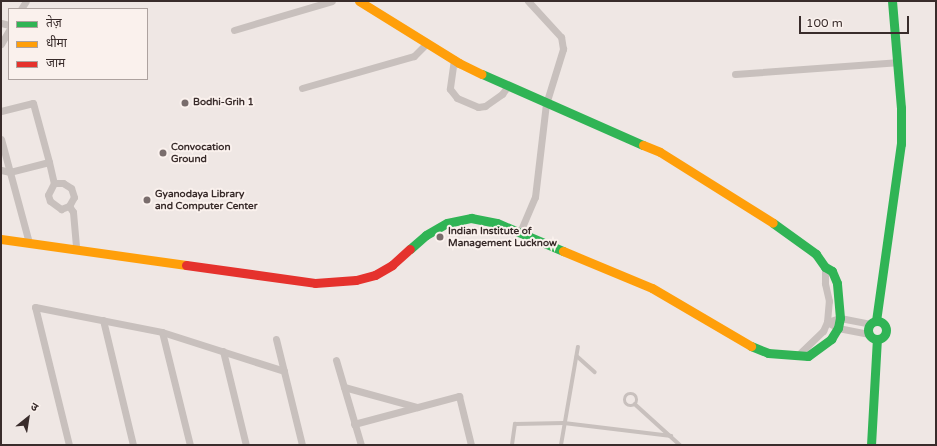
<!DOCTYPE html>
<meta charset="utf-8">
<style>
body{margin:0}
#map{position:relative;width:937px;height:446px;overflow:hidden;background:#efe7e4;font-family:"Varela Round","Noto Sans Devanagari",sans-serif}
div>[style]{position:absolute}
.lane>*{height:3.5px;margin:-1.75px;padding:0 1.75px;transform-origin:1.75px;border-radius:1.75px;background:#c8c0bd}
.lane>.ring{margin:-1.75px;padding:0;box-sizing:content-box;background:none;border:3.5px solid #c8c0bd;border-radius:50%}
.street>*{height:7px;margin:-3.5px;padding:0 3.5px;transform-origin:3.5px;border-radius:3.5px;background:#c8c0bd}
.fast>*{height:9px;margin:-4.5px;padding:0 4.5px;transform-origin:4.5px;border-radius:4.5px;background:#30b455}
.fast>.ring{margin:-4.5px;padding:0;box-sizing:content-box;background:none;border:9px solid #30b455;border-radius:50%}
.slow>*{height:9px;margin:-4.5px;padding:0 4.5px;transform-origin:4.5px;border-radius:4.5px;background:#ff9f0a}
.jam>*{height:9px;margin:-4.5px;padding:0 4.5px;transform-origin:4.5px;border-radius:4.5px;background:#e5322d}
.dots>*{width:11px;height:11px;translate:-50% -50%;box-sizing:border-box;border:2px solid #faf1ed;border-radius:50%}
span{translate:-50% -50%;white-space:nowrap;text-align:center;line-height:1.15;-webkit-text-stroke:4px #faf1ed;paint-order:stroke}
.poi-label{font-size:10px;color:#392c2b;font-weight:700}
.left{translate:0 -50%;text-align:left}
.frame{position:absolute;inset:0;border:2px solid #392c2b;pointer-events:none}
.legend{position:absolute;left:8px;top:8px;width:140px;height:72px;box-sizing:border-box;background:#faf1ed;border:1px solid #ada29f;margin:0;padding:5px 7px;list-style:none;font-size:12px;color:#392c2b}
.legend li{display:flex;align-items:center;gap:8px;height:20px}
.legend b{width:20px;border:1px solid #ada29f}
.north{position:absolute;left:8px;top:398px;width:40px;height:40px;-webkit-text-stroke:3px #faf1ed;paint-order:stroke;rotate:30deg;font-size:11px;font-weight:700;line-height:16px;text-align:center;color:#392c2b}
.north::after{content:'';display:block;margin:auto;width:14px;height:18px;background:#392c2b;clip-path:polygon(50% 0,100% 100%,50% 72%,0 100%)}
.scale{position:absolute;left:799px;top:16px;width:110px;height:18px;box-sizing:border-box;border:2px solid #392c2b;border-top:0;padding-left:5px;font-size:12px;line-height:14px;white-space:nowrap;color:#392c2b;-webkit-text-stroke:3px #faf1ed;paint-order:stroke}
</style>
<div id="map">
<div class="lane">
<i style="left:577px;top:356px;width:24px;rotate:42deg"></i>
<i class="ring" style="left:625px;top:394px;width:8.5px;height:8.5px"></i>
<i style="left:635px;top:404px;width:61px;rotate:42.3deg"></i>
<i style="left:512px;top:445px;width:21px;rotate:-82deg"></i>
<i style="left:515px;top:424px;width:49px;rotate:-1.2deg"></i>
<i style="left:564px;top:423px;width:108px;rotate:6.9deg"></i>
<i style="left:561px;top:445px;width:99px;rotate:-80.2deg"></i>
</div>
<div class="street">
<i style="left:21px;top:9px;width:9px;rotate:-58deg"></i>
<i style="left:1px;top:23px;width:8px;rotate:14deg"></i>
<i style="left:234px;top:30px;width:102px;rotate:-16.5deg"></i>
<i style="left:1px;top:44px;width:16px;rotate:-60deg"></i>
<i style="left:454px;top:59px;width:30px;rotate:98deg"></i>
<i style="left:450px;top:89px;width:11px;rotate:52deg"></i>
<i style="left:457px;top:98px;width:23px;rotate:23deg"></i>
<i style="left:478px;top:107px;width:7px;rotate:-8deg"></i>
<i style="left:485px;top:106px;width:21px;rotate:-35deg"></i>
<i style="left:502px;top:94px;width:9px;rotate:-54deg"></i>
<i style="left:735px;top:74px;width:162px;rotate:-4.2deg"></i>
<i style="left:302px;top:88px;width:116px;rotate:-15.9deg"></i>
<i style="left:414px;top:56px;width:18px;rotate:-45deg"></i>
<i style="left:1px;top:111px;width:33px;rotate:-14deg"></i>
<i style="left:33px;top:103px;width:61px;rotate:74.8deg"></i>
<i style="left:49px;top:162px;width:40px;rotate:165.6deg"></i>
<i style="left:10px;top:172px;width:9px;rotate:-167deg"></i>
<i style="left:1px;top:139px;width:108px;rotate:74.9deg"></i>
<i style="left:49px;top:162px;width:22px;rotate:77deg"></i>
<i style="left:54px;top:183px;width:13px;rotate:117deg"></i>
<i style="left:48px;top:195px;width:6px;rotate:72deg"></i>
<i style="left:50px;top:201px;width:14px;rotate:36deg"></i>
<i style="left:61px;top:209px;width:9px;rotate:-21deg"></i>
<i style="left:69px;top:206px;width:10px;rotate:-61deg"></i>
<i style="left:74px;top:197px;width:9px;rotate:-108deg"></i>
<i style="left:71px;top:188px;width:9px;rotate:-148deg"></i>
<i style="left:63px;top:183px;width:9px;rotate:180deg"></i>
<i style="left:69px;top:206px;width:7px;rotate:56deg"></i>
<i style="left:73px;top:212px;width:38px;rotate:85deg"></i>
<i style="left:520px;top:232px;width:38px;rotate:-67deg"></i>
<i style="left:535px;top:197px;width:94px;rotate:-83.3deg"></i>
<i style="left:546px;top:104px;width:58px;rotate:-72.8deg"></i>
<i style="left:563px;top:49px;width:12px;rotate:-99deg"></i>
<i style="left:561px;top:37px;width:49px;rotate:-132.5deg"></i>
<i style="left:103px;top:320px;width:129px;rotate:76.5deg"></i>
<i style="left:827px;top:322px;width:13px;rotate:29deg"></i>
<i style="left:838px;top:328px;width:32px;rotate:11deg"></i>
<i style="left:827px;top:322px;width:14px;rotate:-17deg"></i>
<i style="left:840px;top:318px;width:31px;rotate:11deg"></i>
<i style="left:162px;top:332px;width:116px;rotate:76.1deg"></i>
<i style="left:276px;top:339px;width:109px;rotate:76.2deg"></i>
<i style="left:223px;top:351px;width:97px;rotate:76.3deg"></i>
<i style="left:798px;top:355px;width:35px;rotate:-44deg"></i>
<i style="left:823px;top:331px;width:10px;rotate:-66deg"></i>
<i style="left:827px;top:322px;width:21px;rotate:-85deg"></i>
<i style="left:829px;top:301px;width:18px;rotate:-103deg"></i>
<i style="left:825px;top:283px;width:16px;rotate:-90deg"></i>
<i style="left:336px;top:360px;width:89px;rotate:73.6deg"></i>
<i style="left:344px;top:387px;width:76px;rotate:15.3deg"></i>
<i style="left:354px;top:424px;width:109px;rotate:-14.9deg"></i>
<i style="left:459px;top:396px;width:50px;rotate:76.2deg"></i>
<i style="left:69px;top:445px;width:142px;rotate:-103.8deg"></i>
<i style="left:35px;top:307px;width:129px;rotate:11.1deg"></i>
<i style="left:162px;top:332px;width:128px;rotate:17.7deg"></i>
</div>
<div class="fast">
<i style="left:482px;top:74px;width:176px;rotate:23.8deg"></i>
<i style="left:410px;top:249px;width:21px;rotate:-41deg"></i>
<i style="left:426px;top:235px;width:24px;rotate:-30deg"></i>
<i style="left:447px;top:223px;width:25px;rotate:-12deg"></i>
<i style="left:471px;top:218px;width:26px;rotate:11deg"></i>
<i style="left:497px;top:223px;width:72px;rotate:23deg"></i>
<i style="left:876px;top:321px;width:179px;rotate:-82deg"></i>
<i style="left:901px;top:144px;width:36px;rotate:-90deg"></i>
<i style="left:901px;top:108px;width:107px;rotate:-94.8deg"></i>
<i class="ring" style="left:868px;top:321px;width:9px;height:9px"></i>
<i style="left:751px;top:346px;width:18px;rotate:22deg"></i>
<i style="left:768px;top:353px;width:40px;rotate:4.3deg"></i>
<i style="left:808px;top:356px;width:29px;rotate:-36deg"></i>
<i style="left:831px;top:339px;width:13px;rotate:-58deg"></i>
<i style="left:838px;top:328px;width:10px;rotate:-79deg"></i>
<i style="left:840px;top:318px;width:35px;rotate:-95deg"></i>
<i style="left:837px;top:283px;width:13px;rotate:-113deg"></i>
<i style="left:832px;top:271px;width:8px;rotate:-150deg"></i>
<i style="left:825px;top:267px;width:16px;rotate:-125deg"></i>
<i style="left:816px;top:254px;width:53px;rotate:-144.2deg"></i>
<i style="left:871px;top:445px;width:106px;rotate:-86.8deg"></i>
</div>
<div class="slow">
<i style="left:359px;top:1px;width:118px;rotate:31.8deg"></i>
<i style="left:459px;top:63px;width:25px;rotate:26deg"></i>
<i style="left:643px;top:145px;width:18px;rotate:22deg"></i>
<i style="left:660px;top:152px;width:133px;rotate:32.1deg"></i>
<i style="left:1px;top:239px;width:187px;rotate:8deg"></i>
<i style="left:563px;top:251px;width:96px;rotate:22.6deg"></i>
<i style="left:652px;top:288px;width:115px;rotate:30.4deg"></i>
</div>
<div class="jam">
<i style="left:186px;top:265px;width:130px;rotate:7.9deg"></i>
<i style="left:315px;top:283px;width:41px;rotate:-4.2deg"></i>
<i style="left:356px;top:280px;width:20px;rotate:-15deg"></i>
<i style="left:375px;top:275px;width:20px;rotate:-30deg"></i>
<i style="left:392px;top:265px;width:24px;rotate:-42deg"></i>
</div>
<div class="dots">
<i style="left:185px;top:103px;background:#796d6c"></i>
<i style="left:163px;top:153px;background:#796d6c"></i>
<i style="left:147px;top:200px;background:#796d6c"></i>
<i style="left:440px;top:237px;background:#796d6c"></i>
</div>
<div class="poi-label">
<span class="left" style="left:193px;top:103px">Bodhi-Grih 1</span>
<span class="left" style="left:171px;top:153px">Convocation<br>Ground</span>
<span class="left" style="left:155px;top:200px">Gyanodaya Library<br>and Computer Center</span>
<span class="left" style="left:448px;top:237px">Indian Institute of<br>Management Lucknow</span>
</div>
<div class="frame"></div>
<ul class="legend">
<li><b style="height:5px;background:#30b455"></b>तेज़</li>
<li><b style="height:5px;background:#ff9f0a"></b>धीमा</li>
<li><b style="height:5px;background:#e5322d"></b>जाम</li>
</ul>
<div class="north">उ</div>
<div class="scale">100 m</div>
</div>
